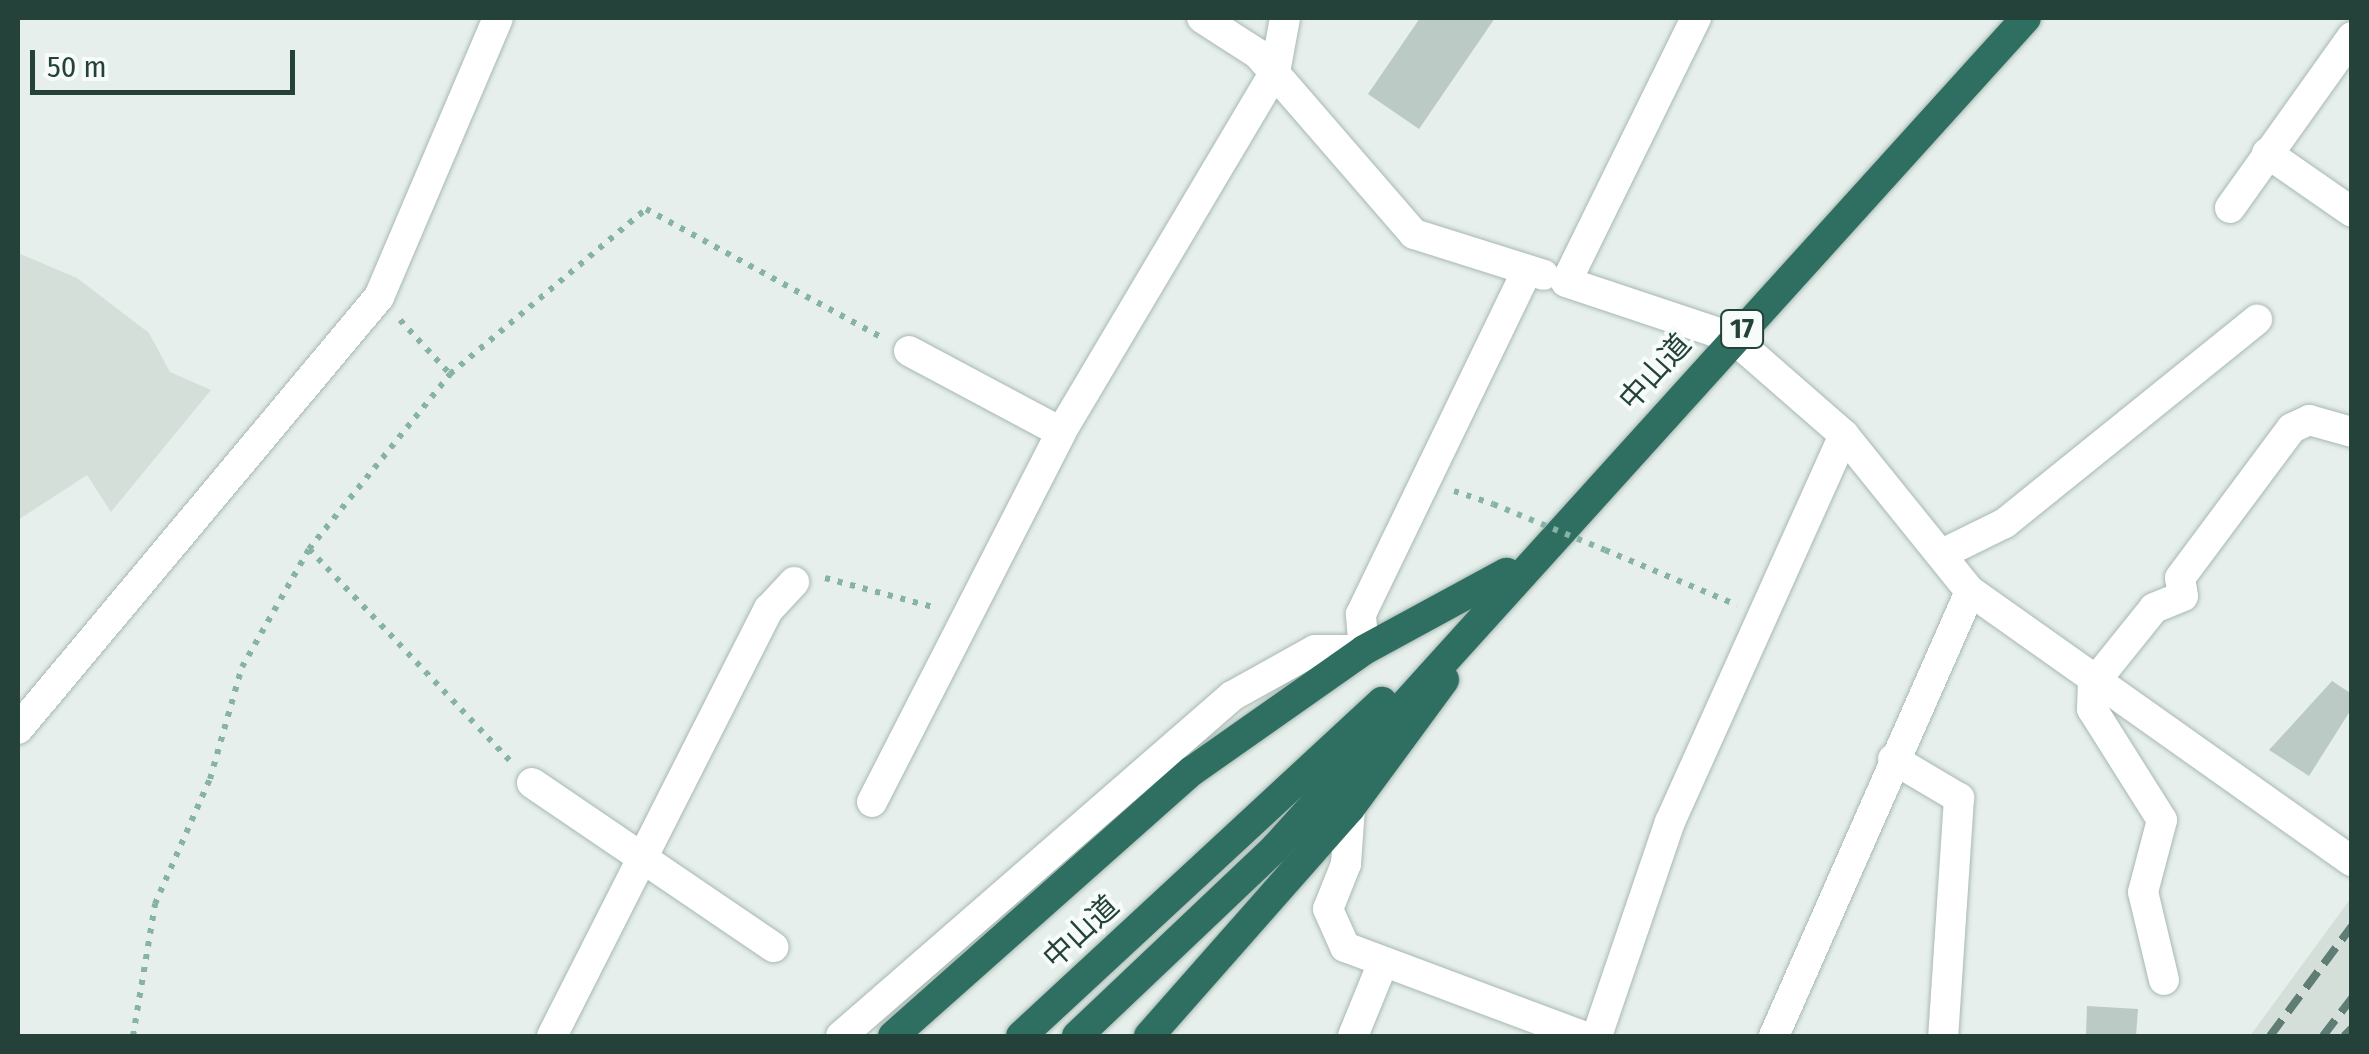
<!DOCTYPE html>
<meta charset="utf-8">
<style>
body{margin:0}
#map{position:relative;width:2369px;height:1054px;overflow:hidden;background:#e6efeb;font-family:"Fira Sans Condensed","Noto Sans JP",sans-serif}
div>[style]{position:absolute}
.built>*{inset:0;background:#d4dfda}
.building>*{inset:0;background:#bbcac4}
.path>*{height:6px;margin-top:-3px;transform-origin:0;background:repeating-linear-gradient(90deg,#86b3a5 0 5px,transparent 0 13px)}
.roads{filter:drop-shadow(0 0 2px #a8b8b2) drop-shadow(0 0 2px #a8b8b2)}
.minor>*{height:30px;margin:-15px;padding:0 15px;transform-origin:15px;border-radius:15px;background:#fff}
.highway>*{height:30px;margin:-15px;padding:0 15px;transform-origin:15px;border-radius:15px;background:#2f6f62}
.rail>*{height:8px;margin-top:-4px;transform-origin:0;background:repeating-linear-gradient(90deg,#5f7d75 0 20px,transparent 0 30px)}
.path-bridge>*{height:6px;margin-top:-3px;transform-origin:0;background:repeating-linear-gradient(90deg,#86b3a5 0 5px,transparent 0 13px)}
span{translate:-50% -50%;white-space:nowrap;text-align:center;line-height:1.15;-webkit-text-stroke:8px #f7fbf9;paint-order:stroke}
.shield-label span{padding:2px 8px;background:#f7fbf9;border:2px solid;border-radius:8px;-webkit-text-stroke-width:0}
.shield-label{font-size:28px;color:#24423a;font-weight:700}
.street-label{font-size:30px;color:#24423a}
.frame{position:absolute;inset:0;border:20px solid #24423a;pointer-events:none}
.scale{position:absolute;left:30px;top:50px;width:265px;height:45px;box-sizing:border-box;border:5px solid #24423a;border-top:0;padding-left:12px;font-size:30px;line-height:35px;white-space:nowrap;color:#24423a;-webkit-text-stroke:8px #f7fbf9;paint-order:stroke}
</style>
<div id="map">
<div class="built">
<i style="clip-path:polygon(18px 253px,77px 278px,149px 333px,170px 372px,211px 390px,111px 512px,87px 475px,18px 520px)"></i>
<i style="clip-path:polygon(2351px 898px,2351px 1036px,2250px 1036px)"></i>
</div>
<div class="building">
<i style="clip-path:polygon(1420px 18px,1495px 18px,1419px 129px,1368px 94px)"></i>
<i style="clip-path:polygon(2332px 681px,2352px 694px,2352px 708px,2309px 776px,2269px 750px)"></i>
<i style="clip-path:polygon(2087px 1006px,2138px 1009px,2136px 1036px,2086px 1036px)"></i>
</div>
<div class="path">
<i style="left:400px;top:320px;width:74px;rotate:47.2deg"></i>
<i style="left:1454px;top:491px;width:41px;rotate:18.4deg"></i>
<i style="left:309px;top:549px;width:292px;rotate:46.5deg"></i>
<i style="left:1605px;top:550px;width:143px;rotate:22.6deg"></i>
<i style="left:825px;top:578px;width:116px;rotate:15deg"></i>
<i style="left:133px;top:1036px;width:134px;rotate:-80.5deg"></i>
<i style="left:155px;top:904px;width:137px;rotate:-66.3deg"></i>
<i style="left:210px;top:779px;width:116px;rotate:-74.1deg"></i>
<i style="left:242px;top:667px;width:136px;rotate:-60.4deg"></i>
<i style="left:309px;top:549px;width:225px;rotate:-51.1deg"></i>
<i style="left:450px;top:374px;width:256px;rotate:-40.1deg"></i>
<i style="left:646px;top:209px;width:270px;rotate:28.6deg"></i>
</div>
<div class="roads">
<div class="minor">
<i style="left:1202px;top:18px;width:67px;rotate:32.7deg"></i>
<i style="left:1258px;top:54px;width:238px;rotate:49.1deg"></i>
<i style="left:1414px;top:234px;width:136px;rotate:17.5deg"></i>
<i style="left:1696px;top:18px;width:294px;rotate:116.2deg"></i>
<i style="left:1566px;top:282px;width:176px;rotate:18.5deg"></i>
<i style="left:1733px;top:338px;width:147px;rotate:41.1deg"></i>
<i style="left:1844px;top:435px;width:201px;rotate:51.1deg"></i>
<i style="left:1970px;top:591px;width:468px;rotate:35.3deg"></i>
<i style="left:2267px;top:153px;width:103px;rotate:34.8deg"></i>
<i style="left:2230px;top:208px;width:210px;rotate:-54.5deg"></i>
<i style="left:909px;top:351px;width:172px;rotate:28.1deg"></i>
<i style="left:1944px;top:553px;width:68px;rotate:-26.2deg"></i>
<i style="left:2005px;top:523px;width:324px;rotate:-38.9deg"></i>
<i style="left:18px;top:729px;width:563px;rotate:-50.12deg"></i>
<i style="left:379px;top:297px;width:303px;rotate:-66.9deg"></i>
<i style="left:1893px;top:759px;width:77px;rotate:30.6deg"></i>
<i style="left:1959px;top:798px;width:239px;rotate:93.8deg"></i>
<i style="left:532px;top:783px;width:292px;rotate:34.2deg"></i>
<i style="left:872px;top:802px;width:415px;rotate:-62.9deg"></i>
<i style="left:1061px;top:432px;width:419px;rotate:-59.3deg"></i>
<i style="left:1275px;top:72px;width:55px;rotate:-79.5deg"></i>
<i style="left:1350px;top:808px;width:56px;rotate:94.1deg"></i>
<i style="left:1346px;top:864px;width:48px;rotate:111.8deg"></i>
<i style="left:1328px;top:909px;width:42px;rotate:65.9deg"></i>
<i style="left:1345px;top:947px;width:254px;rotate:20.5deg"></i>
<i style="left:2164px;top:980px;width:90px;rotate:-103.4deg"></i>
<i style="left:2143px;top:892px;width:74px;rotate:-75.2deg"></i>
<i style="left:2162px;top:820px;width:131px;rotate:-122.2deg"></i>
<i style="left:2092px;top:709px;width:25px;rotate:-88deg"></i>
<i style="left:2093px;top:684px;width:97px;rotate:-51.2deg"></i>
<i style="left:2154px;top:608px;width:31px;rotate:-22deg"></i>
<i style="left:2183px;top:596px;width:18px;rotate:-99deg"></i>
<i style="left:2180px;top:578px;width:187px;rotate:-53.3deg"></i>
<i style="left:2292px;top:428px;width:19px;rotate:-25deg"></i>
<i style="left:2309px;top:420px;width:45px;rotate:15.6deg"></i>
<i style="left:552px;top:1036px;width:479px;rotate:-63.1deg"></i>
<i style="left:769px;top:609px;width:37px;rotate:-47deg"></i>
<i style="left:841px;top:1036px;width:518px;rotate:-41.01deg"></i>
<i style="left:1232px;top:696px;width:95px;rotate:-29deg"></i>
<i style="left:1315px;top:650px;width:49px"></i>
<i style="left:1364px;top:650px;width:36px;rotate:-95deg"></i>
<i style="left:1361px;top:614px;width:381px;rotate:-64.2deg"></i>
<i style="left:1353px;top:1036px;width:77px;rotate:-67.8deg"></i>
<i style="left:1597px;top:1036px;width:226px;rotate:-71.2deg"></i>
<i style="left:1670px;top:822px;width:424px;rotate:-65.8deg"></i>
<i style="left:1774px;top:1036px;width:486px;rotate:-66.2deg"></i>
</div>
<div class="highway">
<i style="left:893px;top:1036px;width:400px;rotate:-41.6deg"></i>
<i style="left:1192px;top:771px;width:210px;rotate:-35.1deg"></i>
<i style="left:1364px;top:650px;width:162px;rotate:-28.5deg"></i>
<i style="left:1021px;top:1036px;width:492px;rotate:-42.8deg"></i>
<i style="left:1077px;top:1036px;width:273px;rotate:-43.5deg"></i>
<i style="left:1275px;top:848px;width:1119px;rotate:-47.86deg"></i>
<i style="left:1149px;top:1036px;width:304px;rotate:-48.6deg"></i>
<i style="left:1350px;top:808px;width:159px;rotate:-53.7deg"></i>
</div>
</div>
<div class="rail">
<i style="left:2270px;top:1036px;width:137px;rotate:-53.3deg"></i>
<i style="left:2323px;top:1036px;width:48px;rotate:-52.7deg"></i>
<i style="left:2344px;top:1036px;width:11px;rotate:-45deg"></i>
</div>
<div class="path-bridge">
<i style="left:1493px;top:504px;width:121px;rotate:22.3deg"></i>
</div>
<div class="shield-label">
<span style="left:1742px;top:329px">17</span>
</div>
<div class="street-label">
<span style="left:1655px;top:372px;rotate:-48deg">中山道</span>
<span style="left:1081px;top:932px;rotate:-43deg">中山道</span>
</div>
<div class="frame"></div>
<div class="scale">50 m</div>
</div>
